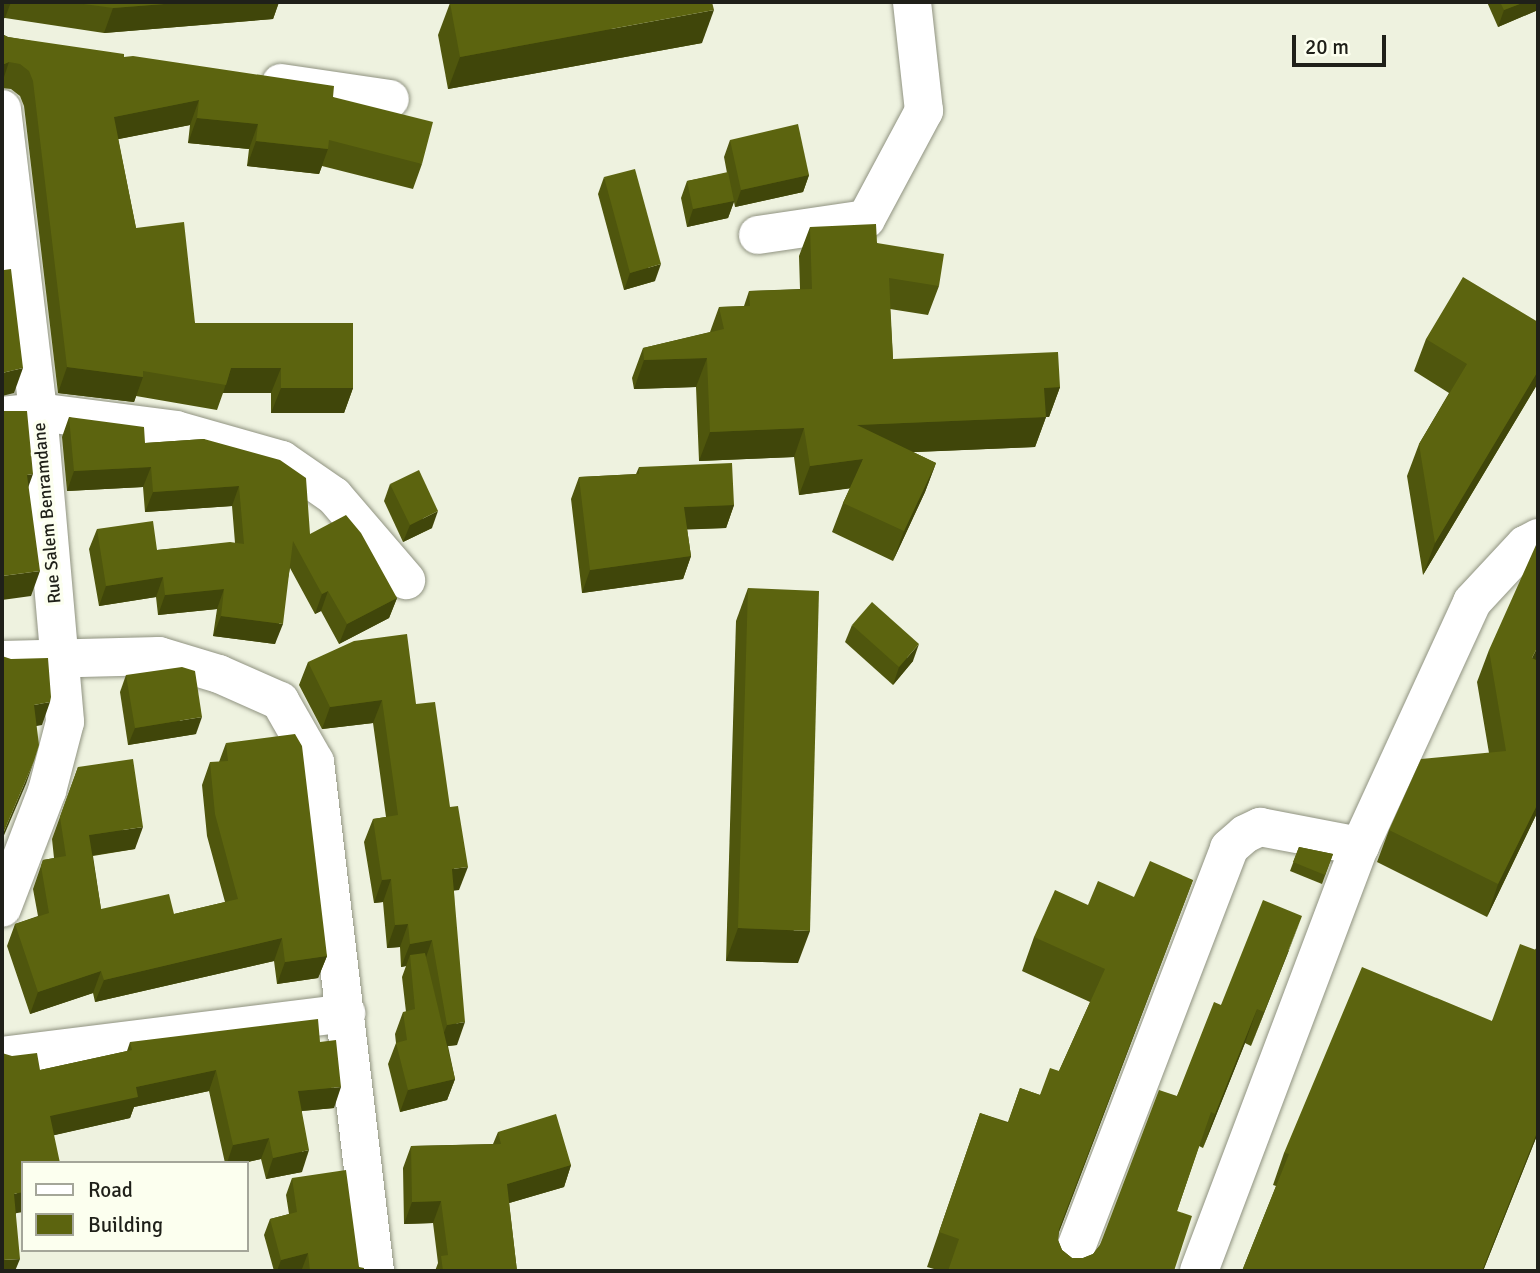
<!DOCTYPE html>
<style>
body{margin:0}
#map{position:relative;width:1540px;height:1273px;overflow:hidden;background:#eef2df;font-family:Signika,sans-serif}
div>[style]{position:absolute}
.roads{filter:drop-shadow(0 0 2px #909381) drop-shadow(0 0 2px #909381)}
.minor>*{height:38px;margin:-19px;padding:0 19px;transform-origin:19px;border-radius:19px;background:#fff}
.wall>*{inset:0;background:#4f560d}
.shaded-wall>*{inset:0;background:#40460a}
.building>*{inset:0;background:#5c640f}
span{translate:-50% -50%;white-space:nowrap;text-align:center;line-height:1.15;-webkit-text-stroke:7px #fcffef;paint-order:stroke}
.street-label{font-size:18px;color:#1f2019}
.frame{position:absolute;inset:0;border:4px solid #1f2019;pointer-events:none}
.legend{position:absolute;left:21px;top:1161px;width:228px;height:91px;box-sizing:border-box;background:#fcffef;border:2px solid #a4a699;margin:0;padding:9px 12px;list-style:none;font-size:21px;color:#1f2019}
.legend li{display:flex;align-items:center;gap:14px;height:35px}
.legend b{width:35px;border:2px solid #a4a699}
.scale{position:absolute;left:1292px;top:35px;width:94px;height:32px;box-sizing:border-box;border:4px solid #1f2019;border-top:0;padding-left:9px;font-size:21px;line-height:24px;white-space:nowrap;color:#1f2019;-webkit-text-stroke:5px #fcffef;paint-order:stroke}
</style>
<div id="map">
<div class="roads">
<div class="minor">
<i style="left:281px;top:83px;width:110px;rotate:8.4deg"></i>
<i style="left:2px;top:109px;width:305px;rotate:83.2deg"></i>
<i style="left:38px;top:412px;width:311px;rotate:85deg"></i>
<i style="left:65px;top:722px;width:71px;rotate:104.6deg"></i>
<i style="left:47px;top:791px;width:125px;rotate:111deg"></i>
<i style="left:758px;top:235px;width:109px;rotate:-8.4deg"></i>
<i style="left:866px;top:219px;width:123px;rotate:-61.8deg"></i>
<i style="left:924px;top:111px;width:110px;rotate:-96.3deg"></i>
<i style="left:2px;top:416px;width:36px;rotate:-6deg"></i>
<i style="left:38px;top:412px;width:139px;rotate:7.4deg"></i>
<i style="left:176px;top:430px;width:110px;rotate:15.8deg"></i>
<i style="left:282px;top:460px;width:63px;rotate:34.7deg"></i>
<i style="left:334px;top:496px;width:111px;rotate:49.4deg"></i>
<i style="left:2px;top:660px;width:157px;rotate:-1.5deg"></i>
<i style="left:159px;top:656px;width:63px;rotate:16.7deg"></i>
<i style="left:219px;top:674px;width:67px;rotate:23.9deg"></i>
<i style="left:280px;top:701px;width:70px;rotate:60.2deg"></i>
<i style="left:315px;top:762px;width:513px;rotate:83.28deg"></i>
<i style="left:2px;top:1056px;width:347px;rotate:-7.1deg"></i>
<i style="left:1067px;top:1271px;width:453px;rotate:-69deg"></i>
<i style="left:1229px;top:848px;width:21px;rotate:-41deg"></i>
<i style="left:1245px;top:834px;width:17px;rotate:-25deg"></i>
<i style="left:1260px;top:827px;width:102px;rotate:10.8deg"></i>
<i style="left:1199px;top:1271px;width:454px;rotate:-69.3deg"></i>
<i style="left:1360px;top:846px;width:268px;rotate:-65.3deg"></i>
<i style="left:1472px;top:602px;width:78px;rotate:-47.1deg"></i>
<i style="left:1525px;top:545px;width:15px;rotate:-28deg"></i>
</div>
</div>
<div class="wall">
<i style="clip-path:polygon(2px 2px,279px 2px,273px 19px,104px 33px,5px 18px)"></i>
<i style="clip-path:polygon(1487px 2px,1538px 2px,1538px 10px,1498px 27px)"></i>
<i style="clip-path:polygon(450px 3px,702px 43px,448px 89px,438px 35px)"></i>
<i style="clip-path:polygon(2px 34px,8px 37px,124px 57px,333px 97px,422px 164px,413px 189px,322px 166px,319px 174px,247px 166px,249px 149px,188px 143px,190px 125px,118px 139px,136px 228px,195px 323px,353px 388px,344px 413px,271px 413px,271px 393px,223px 393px,217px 410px,136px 396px,134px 402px,58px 393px,24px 106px,20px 96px,11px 89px,2px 88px)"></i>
<i style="clip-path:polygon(730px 140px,809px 175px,803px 192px,735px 207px,734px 202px,728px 218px,687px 227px,681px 198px,687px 181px,727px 173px,724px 157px)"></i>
<i style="clip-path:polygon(604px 177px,655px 281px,624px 290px,598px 194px)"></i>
<i style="clip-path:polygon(810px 227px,877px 243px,939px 286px,928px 315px,890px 309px,893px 359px,1060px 387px,1049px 417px,1046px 417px,1035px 447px,913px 452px,936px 463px,925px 492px,893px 561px,832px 532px,843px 503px,850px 488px,799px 495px,794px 457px,699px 461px,696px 387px,634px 389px,632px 378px,643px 348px,710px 332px,719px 307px,744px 306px,749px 291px,800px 289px,799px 256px)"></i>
<i style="clip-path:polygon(1538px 322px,1538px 383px,1423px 575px,1407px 476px,1419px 444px,1449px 393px,1414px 371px,1426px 339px)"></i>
<i style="clip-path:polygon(69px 417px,145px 443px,204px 439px,310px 534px,397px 598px,389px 618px,339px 644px,321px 611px,315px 614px,290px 568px,275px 644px,213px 636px,217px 609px,158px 615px,156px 597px,99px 606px,89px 549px,97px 529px,157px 550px,235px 543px,232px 506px,145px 512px,143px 487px,67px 491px,62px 437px)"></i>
<i style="clip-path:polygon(639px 467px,734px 505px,726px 528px,687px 529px,691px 556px,683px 579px,582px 593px,571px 499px,579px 477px,636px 474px)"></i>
<i style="clip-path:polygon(390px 484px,432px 528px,403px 542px,384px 501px)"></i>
<i style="clip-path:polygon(748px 588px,798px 963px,726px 961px,736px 621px)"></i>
<i style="clip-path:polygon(852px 625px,913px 661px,893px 685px,845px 642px)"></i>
<i style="clip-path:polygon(1489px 650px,1538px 661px,1538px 811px,1487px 917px,1377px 862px,1389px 830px,1489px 753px,1477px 682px)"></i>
<i style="clip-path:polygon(308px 662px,416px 704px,459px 890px,454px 890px,457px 1045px,448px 1046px,455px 1079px,447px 1100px,400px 1112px,388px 1064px,396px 1043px,395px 1034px,403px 1012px,406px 1012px,402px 977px,406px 966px,401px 967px,400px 947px,387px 948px,383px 902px,374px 903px,364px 842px,373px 819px,386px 817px,373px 723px,322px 729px,299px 685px)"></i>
<i style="clip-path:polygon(126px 675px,196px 734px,128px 745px,120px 692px)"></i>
<i style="clip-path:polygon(226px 743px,327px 956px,318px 978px,277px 984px,274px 961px,95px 1002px,93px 993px,30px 1014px,7px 946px,15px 924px,38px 916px,33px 889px,43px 860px,54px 858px,52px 839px,78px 767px,135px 849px,93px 856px,101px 909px,174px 914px,225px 902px,207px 836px,202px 785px,210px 762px,219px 762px)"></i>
<i style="clip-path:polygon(1299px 847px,1333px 854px,1322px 884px,1290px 871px)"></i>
<i style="clip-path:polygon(1193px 880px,1059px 1232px,1058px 1240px,1062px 1250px,1072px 1258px,1083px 1258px,1093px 1254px,1100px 1245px,1177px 1096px,1221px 1005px,1289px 950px,1251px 1046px,1245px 1043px,1203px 1148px,1199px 1146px,1177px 1211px,1174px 1271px,941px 1271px,927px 1267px,980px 1113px,1008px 1122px,1020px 1088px,1040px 1095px,1059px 1071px,1090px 1002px,1022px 971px,1034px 937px,1088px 905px,1134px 897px)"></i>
<i style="clip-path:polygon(1538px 945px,1538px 1133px,1483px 1271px,1242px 1271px,1276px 1186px,1273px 1185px,1284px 1153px,1492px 1021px)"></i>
<i style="clip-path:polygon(130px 1042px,320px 1042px,334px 1108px,302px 1111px,302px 1172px,266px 1179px,261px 1159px,243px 1163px,225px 1163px,209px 1091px,134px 1107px,130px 1118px,54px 1135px,16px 1213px,2px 1271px,40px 1070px,127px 1051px)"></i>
<i style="clip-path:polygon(498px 1132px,571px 1165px,564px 1187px,509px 1203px,517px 1271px,435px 1271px,438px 1263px,433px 1223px,404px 1224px,403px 1168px,411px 1146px,493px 1144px)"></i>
<i style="clip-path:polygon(292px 1178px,359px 1267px,364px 1271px,302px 1271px,302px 1269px,294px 1271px,274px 1271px,264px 1235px,270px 1219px,289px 1214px,286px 1195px)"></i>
</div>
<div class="shaded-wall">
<i style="clip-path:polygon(2px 2px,11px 2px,5px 18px,2px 19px)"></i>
<i style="clip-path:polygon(190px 2px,279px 2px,273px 19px,104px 33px,113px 8px)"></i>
<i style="clip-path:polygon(1525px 2px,1538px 2px,1538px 10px,1498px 27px,1504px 10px)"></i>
<i style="clip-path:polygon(714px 10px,702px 43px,448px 89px,460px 57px)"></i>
<i style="clip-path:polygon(9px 62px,2px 83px,2px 65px)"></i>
<i style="clip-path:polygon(199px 100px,190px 125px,104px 142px,114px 117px)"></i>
<i style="clip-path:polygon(197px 118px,258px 124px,249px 149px,188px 143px)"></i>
<i style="clip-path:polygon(256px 141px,328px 149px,319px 174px,247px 166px)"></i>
<i style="clip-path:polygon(809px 175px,803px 192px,735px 207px,741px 190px)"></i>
<i style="clip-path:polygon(734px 201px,728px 218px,687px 227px,693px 209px)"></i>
<i style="clip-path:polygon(661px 264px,655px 281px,624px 290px,630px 273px)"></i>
<i style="clip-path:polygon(707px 358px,696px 387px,634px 389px,644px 360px)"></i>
<i style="clip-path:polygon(67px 367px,143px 377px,134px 402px,58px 393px)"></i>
<i style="clip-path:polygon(23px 368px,14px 393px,2px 396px,2px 373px)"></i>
<i style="clip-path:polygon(231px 368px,281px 368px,271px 393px,223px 393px)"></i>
<i style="clip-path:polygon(1538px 371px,1538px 383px,1423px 575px,1435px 543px)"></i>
<i style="clip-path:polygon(1060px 387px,1049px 417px,1034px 417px,1044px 388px)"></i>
<i style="clip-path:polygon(281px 388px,353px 388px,344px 413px,271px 413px)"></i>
<i style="clip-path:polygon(1046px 417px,1035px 447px,846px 455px,857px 425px)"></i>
<i style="clip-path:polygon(804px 428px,794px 457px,699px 461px,710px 432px)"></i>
<i style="clip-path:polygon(863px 459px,853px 488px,799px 495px,810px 466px)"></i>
<i style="clip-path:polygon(936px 463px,925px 492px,893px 561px,904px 531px)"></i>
<i style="clip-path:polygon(151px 467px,143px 487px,67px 491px,74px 471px)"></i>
<i style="clip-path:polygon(33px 474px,24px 499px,27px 475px)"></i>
<i style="clip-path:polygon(239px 486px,232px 506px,145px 512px,153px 492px)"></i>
<i style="clip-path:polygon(734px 505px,726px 528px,676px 530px,684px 507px)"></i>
<i style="clip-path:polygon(438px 511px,432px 528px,403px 542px,410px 525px)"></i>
<i style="clip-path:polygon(691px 556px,683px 579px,582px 593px,590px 570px)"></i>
<i style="clip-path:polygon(40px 571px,31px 596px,2px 600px,2px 576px)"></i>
<i style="clip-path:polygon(163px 577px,156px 597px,99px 606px,106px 586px)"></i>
<i style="clip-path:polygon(224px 589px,217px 609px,158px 615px,165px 595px)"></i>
<i style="clip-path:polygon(328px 591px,321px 611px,315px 614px,322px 594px)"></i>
<i style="clip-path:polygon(397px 598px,389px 618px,339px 644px,347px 624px)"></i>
<i style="clip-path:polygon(221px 616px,283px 624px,275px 644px,213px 636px)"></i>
<i style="clip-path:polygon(919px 644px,913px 661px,893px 685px,899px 667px)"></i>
<i style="clip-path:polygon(1538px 646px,1538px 656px,1520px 690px,1532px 658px)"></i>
<i style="clip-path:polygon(382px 700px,373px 723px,322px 729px,330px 707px)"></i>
<i style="clip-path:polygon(50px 702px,42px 725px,26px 728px,34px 705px)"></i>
<i style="clip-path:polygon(202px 717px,196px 734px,128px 745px,135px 728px)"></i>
<i style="clip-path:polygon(34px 761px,26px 784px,2px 840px,2px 836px)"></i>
<i style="clip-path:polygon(1538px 803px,1538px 811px,1487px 917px,1498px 884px)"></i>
<i style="clip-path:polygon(143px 827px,135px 849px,81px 857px,89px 835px)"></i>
<i style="clip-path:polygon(468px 867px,459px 890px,444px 892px,452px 869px)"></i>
<i style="clip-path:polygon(391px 879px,383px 902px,374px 903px,382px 880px)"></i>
<i style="clip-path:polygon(1193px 880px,1180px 914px,1047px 1263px,1059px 1229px)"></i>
<i style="clip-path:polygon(1302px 916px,1289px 950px,1251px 1046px,1264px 1012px)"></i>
<i style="clip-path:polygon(408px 924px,400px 947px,387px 948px,395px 925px)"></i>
<i style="clip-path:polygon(738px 928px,810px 931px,798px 963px,726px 961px)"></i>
<i style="clip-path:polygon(282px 938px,274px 961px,95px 1002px,104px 980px)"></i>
<i style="clip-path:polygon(432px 940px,424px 963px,410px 955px,406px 966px,401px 967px,410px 944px)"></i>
<i style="clip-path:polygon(327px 956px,318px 978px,277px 984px,285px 962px)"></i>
<i style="clip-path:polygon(101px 971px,93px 993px,30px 1014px,38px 992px)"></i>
<i style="clip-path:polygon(1257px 1009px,1245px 1043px,1203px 1148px,1215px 1114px)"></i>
<i style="clip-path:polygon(465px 1022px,457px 1045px,438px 1047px,447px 1025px)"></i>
<i style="clip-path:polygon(216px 1070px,209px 1091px,134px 1107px,130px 1118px,42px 1138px,50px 1116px,136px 1087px)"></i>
<i style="clip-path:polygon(455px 1079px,447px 1100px,400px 1112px,408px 1090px)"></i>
<i style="clip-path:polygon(341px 1087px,334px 1108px,290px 1112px,298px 1091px)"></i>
<i style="clip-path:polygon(1538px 1130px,1538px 1133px,1483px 1271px,1482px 1271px)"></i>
<i style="clip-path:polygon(269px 1138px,261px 1159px,243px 1163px,227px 1163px,233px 1145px)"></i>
<i style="clip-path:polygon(309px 1150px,302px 1172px,266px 1179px,273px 1158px)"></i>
<i style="clip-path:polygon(571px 1165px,564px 1187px,499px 1206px,507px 1184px)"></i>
<i style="clip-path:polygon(23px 1192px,23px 1212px,6px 1215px,14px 1194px)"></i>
<i style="clip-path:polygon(441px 1201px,433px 1223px,404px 1224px,412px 1202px)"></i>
<i style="clip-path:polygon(308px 1253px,302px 1269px,294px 1271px,277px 1271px,281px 1260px)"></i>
<i style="clip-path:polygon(20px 1259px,15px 1271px,2px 1271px,2px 1260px)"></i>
</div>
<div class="building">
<i style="clip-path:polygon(69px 2px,190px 2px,113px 8px)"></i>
<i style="clip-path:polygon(456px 2px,712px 2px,714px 10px,460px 57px,450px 3px)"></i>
<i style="clip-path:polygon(1500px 2px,1525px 2px,1504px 10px)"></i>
<i style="clip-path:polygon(2px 34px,8px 37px,124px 54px,124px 57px,133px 56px,334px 86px,333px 97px,433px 122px,422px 164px,329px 140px,328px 149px,256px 141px,258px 124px,197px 118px,199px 100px,114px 117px,136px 228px,184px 222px,195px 323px,353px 323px,353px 388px,281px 388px,281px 368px,231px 368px,226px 385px,143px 371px,143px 377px,67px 367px,33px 81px,29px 71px,20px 64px,9px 62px,2px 65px)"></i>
<i style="clip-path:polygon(798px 124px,809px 175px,741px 190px,730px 140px)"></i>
<i style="clip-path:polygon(635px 169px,661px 264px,630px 273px,604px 177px)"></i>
<i style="clip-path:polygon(728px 172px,734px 201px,693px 209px,687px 181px)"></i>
<i style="clip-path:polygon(2px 191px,4px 208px,2px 209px)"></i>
<i style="clip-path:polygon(876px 224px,877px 243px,944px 254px,939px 286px,889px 278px,893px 359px,1058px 352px,1060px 387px,1044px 388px,1046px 417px,857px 425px,936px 463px,904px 531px,843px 503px,863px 459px,810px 466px,804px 428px,710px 432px,707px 358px,644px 360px,643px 348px,724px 329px,719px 307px,750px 306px,749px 291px,812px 289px,810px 227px)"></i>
<i style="clip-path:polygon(2px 259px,4px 270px,11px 269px,23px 368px,2px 373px)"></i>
<i style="clip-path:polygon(1463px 277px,1538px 322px,1538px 371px,1435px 543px,1419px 444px,1467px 364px,1426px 339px)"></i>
<i style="clip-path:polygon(2px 411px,27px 411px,33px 474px,27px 475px,40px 571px,2px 576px)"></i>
<i style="clip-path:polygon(69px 417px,144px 427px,145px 443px,204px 439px,280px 460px,306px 478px,310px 534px,346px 515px,361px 533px,397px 598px,347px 624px,328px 591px,322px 594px,293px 541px,283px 624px,221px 616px,224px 589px,165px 595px,163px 577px,106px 586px,97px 529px,153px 521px,157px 550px,230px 542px,244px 544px,239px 486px,153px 492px,151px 467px,74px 471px)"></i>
<i style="clip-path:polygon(732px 463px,734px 505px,684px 507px,691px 556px,590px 570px,579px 477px,639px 474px,639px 467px)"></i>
<i style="clip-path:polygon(419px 470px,438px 511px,410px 525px,390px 484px)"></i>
<i style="clip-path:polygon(1538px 543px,1538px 646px,1532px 658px,1538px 661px,1538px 803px,1498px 884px,1389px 830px,1421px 759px,1506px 751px,1489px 650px,1536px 545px)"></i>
<i style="clip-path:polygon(748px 588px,819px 591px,810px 931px,738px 928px)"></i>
<i style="clip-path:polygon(872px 602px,919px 644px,899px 667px,852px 625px)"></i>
<i style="clip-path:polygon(407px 634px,416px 704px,435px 702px,450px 807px,458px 806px,468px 867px,452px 869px,465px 1022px,447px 1025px,432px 940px,410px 944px,408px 924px,395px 925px,391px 879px,382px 880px,373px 819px,398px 815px,382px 700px,330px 707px,308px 662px,354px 641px)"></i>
<i style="clip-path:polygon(2px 656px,11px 659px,48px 658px,51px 697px,50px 702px,34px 705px,39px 745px,34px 761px,2px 836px)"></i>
<i style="clip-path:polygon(182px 667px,195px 671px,202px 717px,135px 728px,126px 675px)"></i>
<i style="clip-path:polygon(295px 734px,302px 746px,327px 956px,285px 962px,282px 938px,104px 980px,101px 971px,38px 992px,15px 924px,49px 913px,41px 866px,43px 860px,66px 856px,60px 817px,78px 767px,133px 759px,143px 827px,89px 835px,101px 909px,169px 894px,174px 914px,238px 899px,215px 814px,210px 762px,228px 761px,226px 743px)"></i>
<i style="clip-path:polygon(1299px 847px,1333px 854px,1325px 875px,1293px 862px)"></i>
<i style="clip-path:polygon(1150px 861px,1193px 880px,1059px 1229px,1058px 1240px,1062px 1250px,1072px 1258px,1083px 1258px,1093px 1254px,1100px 1245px,1159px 1090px,1177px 1096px,1214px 1002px,1221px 1005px,1263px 900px,1302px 916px,1264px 1012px,1257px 1009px,1215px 1114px,1211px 1112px,1177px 1211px,1192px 1216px,1174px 1271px,948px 1271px,959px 1239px,939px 1232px,980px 1113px,1008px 1123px,1020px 1088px,1040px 1095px,1050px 1068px,1059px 1071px,1105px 969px,1034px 937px,1055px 890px,1088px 905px,1098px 881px,1134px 897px)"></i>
<i style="clip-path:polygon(1520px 944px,1536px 950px,1538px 945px,1538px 1130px,1482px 1271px,1242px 1271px,1289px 1154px,1284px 1153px,1362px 967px,1492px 1021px)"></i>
<i style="clip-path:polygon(425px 953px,455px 1079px,408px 1090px,396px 1043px,407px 1040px,403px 1012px,415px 1009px,410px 955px)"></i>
<i style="clip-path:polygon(318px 1019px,320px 1042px,336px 1040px,341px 1087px,298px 1091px,309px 1150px,273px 1158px,269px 1138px,233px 1145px,216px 1070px,136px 1087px,138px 1097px,50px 1116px,60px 1163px,23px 1163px,23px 1192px,14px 1194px,20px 1259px,2px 1260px,2px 1053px,12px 1056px,37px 1053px,40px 1070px,132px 1050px,130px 1042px)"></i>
<i style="clip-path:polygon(556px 1114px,571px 1165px,507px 1184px,517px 1271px,443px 1271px,441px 1256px,448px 1255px,441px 1201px,412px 1202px,411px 1146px,501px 1144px,498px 1132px)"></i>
<i style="clip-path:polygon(346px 1170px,359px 1267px,364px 1268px,364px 1271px,310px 1271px,308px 1253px,281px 1260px,270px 1219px,297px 1212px,292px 1178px)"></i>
</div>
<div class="street-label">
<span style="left:47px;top:513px;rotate:-95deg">Rue Salem Benramdane</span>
</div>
<div class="frame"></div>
<ul class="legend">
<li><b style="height:9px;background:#fff"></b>Road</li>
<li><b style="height:19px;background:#5c640f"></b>Building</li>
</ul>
<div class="scale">20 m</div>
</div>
